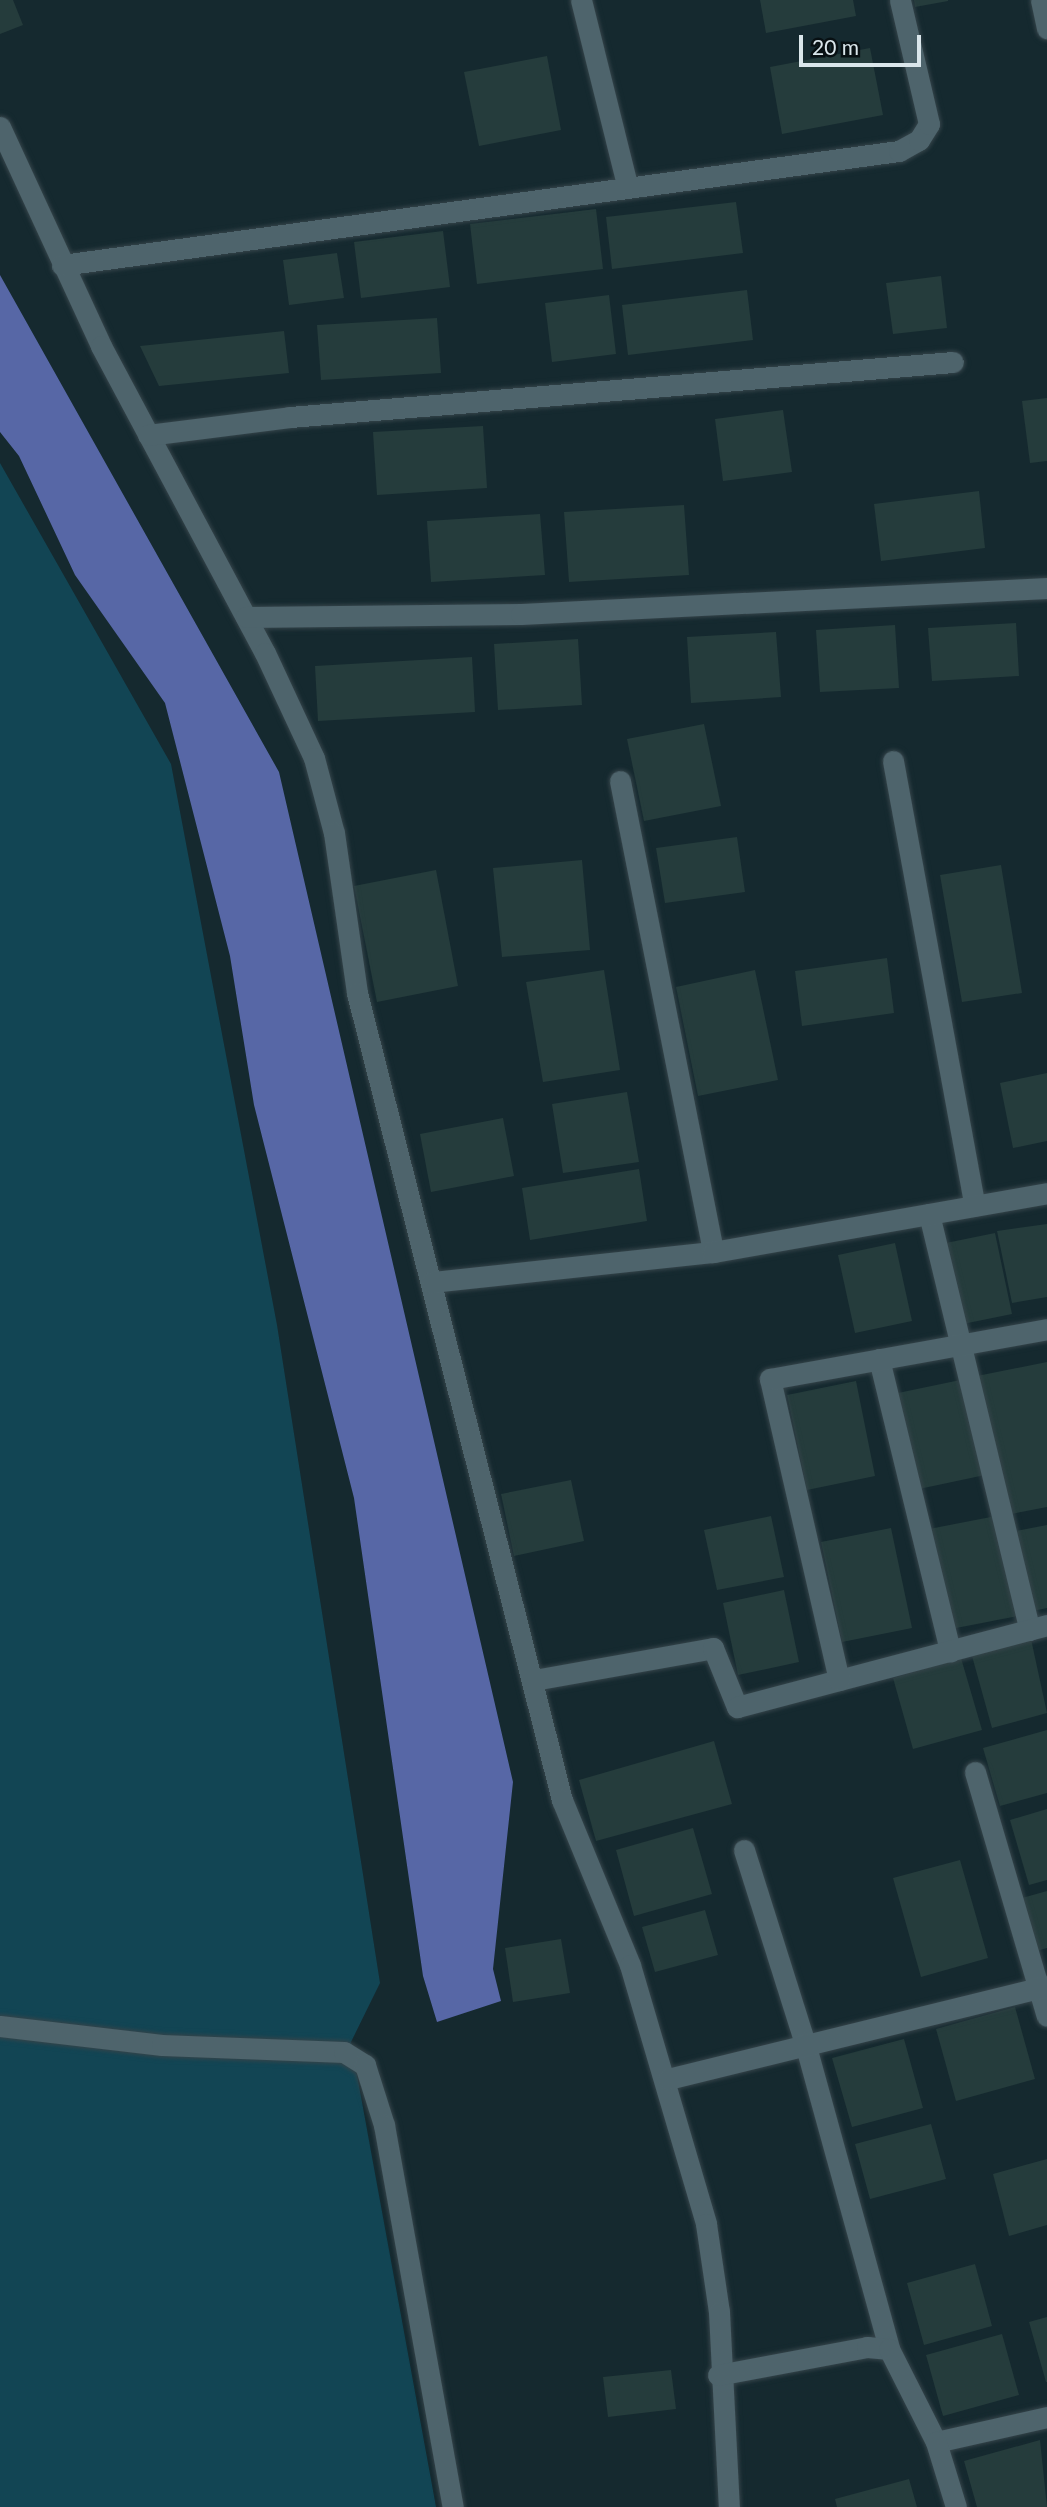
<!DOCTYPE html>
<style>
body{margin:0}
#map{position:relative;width:1047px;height:2507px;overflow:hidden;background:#15292f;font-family:Lato,sans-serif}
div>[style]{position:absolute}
.green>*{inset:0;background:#124554}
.water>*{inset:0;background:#5767a6}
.building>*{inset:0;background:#253c3c}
.roads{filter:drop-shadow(0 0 2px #35444a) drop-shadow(0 0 2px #35444a)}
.lane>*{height:21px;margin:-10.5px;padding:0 10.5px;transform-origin:10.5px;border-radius:10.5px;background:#4e646c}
.street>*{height:21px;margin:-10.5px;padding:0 10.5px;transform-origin:10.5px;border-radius:10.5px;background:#4e646c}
span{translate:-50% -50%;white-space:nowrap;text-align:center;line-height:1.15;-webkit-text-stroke:7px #081013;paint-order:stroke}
.scale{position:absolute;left:799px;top:35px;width:122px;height:32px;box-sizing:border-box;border:4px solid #dae6eb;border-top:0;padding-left:9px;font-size:21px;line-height:24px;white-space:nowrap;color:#dae6eb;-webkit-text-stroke:5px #081013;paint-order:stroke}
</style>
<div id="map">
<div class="green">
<i style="clip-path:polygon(0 463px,171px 764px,277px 1325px,380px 1983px,351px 2042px,436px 2507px,0 2507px)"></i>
</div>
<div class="water">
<i style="clip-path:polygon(0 275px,279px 772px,513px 1782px,493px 1969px,501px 2001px,437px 2022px,423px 1976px,354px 1498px,254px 1105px,230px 956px,165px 703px,75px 575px,19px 456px,0 432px)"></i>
</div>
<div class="building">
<i style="clip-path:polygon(0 0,13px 0,23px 25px,0 34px)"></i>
<i style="clip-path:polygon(760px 0,853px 0,856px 16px,766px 33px)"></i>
<i style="clip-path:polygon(914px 0,948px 0,948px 1px,915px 7px)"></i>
<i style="clip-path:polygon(870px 48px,883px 115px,782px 134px,770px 67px)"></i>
<i style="clip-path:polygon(547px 56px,561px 130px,479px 146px,464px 72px)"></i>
<i style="clip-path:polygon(736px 202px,743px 253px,612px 269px,606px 217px)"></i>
<i style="clip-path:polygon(596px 209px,603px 269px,477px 284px,470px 224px)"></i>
<i style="clip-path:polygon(443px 231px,450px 287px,361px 298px,354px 242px)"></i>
<i style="clip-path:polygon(337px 253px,344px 298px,289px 305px,283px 260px)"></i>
<i style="clip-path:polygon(941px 276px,947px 328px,893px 334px,886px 283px)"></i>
<i style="clip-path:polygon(747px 290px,753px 340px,628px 355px,622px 305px)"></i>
<i style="clip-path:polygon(609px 295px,616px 354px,552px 362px,545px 303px)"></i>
<i style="clip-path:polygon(437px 318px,441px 373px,321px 380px,317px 325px)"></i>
<i style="clip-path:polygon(284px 331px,289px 373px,159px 386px,140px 346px)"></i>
<i style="clip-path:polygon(1047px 398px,1047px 461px,1030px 463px,1022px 401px)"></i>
<i style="clip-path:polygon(783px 410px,792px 472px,723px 481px,715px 419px)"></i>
<i style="clip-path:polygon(483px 426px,487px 488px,377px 495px,373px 432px)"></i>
<i style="clip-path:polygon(979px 491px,985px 548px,881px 561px,874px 504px)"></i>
<i style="clip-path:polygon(684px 505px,689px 575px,569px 582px,564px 512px)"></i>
<i style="clip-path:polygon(540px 514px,545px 575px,431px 582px,427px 521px)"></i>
<i style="clip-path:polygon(1016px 623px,1019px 676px,932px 681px,928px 628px)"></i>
<i style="clip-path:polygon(895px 625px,899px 688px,820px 692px,816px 630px)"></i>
<i style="clip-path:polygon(776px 632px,781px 697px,691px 703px,687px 637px)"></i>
<i style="clip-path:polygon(578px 639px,582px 705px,498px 710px,494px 644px)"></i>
<i style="clip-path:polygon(472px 657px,475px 712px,318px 721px,315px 666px)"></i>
<i style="clip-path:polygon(704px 724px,721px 806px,644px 821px,627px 739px)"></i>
<i style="clip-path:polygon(737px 837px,745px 892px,665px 903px,656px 848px)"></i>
<i style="clip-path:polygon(582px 860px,590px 950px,502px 957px,493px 868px)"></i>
<i style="clip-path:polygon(1001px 865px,1022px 993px,962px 1002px,940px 875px)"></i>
<i style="clip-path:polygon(436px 870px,458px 986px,377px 1002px,354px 886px)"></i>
<i style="clip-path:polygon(887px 958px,894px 1013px,802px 1026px,795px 971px)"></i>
<i style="clip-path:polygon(604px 970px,620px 1070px,543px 1082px,526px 982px)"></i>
<i style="clip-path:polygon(755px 970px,778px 1080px,698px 1096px,676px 987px)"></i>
<i style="clip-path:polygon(1047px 1073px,1047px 1141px,1013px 1148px,1000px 1083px)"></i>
<i style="clip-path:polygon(627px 1092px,639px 1162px,563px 1173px,552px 1104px)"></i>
<i style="clip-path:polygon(503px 1118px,514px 1176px,431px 1192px,420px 1134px)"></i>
<i style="clip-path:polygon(639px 1169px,647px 1221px,530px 1240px,522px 1188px)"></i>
<i style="clip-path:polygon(1047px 1224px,1047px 1297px,1012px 1303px,997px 1231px)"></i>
<i style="clip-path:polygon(995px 1233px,1012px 1314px,958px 1325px,941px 1244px)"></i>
<i style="clip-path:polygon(895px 1243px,912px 1321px,855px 1333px,838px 1255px)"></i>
<i style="clip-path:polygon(1047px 1362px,1047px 1507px,1006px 1515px,977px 1376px)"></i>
<i style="clip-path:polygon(965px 1379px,985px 1475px,919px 1489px,898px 1393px)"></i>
<i style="clip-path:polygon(856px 1381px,875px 1476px,807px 1490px,787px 1395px)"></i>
<i style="clip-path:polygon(571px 1480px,584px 1541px,514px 1556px,501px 1494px)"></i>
<i style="clip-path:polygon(771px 1516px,784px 1577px,717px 1590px,704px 1530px)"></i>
<i style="clip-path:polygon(996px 1516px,1018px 1616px,951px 1629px,929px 1529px)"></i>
<i style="clip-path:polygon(1047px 1525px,1047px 1608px,1033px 1611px,1016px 1531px)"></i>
<i style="clip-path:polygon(891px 1528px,912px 1628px,842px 1642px,821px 1542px)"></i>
<i style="clip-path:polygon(784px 1590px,799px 1662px,738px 1675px,723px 1603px)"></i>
<i style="clip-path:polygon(1031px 1639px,1047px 1713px,992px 1728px,972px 1656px)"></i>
<i style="clip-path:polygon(961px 1658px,982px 1730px,913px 1749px,893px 1678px)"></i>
<i style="clip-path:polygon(1047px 1730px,1047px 1793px,1000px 1806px,983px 1748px)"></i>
<i style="clip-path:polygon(714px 1741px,732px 1804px,596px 1841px,579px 1780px)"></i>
<i style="clip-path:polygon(1047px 1809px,1047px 1880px,1029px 1885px,1010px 1820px)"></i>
<i style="clip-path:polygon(693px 1828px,712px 1894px,634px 1916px,616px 1850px)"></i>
<i style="clip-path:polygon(960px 1860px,988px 1958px,921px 1977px,893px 1878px)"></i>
<i style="clip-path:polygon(1047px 1891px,1047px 1948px,1036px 1951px,1022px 1898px)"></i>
<i style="clip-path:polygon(705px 1910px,718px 1955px,655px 1972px,642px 1927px)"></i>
<i style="clip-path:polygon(561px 1939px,570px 1993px,513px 2002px,505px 1948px)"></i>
<i style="clip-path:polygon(1015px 2007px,1035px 2079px,956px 2101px,936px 2029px)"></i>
<i style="clip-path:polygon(904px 2039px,923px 2108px,852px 2127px,832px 2058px)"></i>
<i style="clip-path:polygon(931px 2124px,946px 2179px,870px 2199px,855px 2144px)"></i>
<i style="clip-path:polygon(1047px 2159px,1047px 2225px,1009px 2236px,993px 2174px)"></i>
<i style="clip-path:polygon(975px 2264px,992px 2326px,924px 2345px,907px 2283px)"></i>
<i style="clip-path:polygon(1047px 2317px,1047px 2382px,1046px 2382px,1029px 2322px)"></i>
<i style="clip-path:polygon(1002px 2334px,1019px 2395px,943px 2416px,926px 2355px)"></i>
<i style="clip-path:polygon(671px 2370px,676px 2409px,608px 2417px,603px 2377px)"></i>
<i style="clip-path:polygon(1040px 2440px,1047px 2507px,977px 2507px,964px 2461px)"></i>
<i style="clip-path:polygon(909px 2479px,917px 2507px,837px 2507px,835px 2499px)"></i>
</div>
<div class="roads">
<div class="lane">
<i style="left:929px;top:1214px;width:428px;rotate:76.4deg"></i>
<i style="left:879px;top:1359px;width:301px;rotate:76.3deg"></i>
<i style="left:534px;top:1680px;width:182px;rotate:-10.1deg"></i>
<i style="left:713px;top:1648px;width:64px;rotate:67.9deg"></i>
<i style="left:737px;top:1707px;width:321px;rotate:-14.8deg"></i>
<i style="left:839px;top:1680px;width:309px;rotate:-102.9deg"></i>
<i style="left:770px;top:1379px;width:281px;rotate:-10.2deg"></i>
</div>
<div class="street">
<i style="left:581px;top:0;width:191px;rotate:76deg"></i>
<i style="left:1041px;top:0;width:29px;rotate:78deg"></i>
<i style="left:0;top:127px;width:241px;rotate:65.2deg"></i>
<i style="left:101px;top:346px;width:348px;rotate:61.9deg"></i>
<i style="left:265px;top:653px;width:116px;rotate:65deg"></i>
<i style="left:314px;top:758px;width:78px;rotate:75.1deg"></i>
<i style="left:334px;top:833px;width:162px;rotate:81.8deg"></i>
<i style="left:357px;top:993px;width:833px;rotate:75.75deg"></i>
<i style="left:562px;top:1800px;width:178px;rotate:67.6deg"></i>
<i style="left:630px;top:1965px;width:270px;rotate:73.6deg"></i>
<i style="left:706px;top:2224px;width:89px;rotate:81.6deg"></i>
<i style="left:719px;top:2312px;width:195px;rotate:87.1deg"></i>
<i style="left:62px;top:265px;width:845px;rotate:-7.76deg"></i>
<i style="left:899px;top:151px;width:23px;rotate:-29deg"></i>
<i style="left:919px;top:140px;width:19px;rotate:-58deg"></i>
<i style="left:929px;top:124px;width:127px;rotate:-103.2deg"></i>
<i style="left:148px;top:435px;width:143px;rotate:-7.2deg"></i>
<i style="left:290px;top:417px;width:665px;rotate:-4.74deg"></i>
<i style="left:246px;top:617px;width:275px;rotate:-0.6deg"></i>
<i style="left:521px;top:614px;width:527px;rotate:-2.83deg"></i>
<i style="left:893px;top:761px;width:452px;rotate:79.6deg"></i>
<i style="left:620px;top:781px;width:480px;rotate:78.8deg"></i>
<i style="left:432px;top:1282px;width:283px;rotate:-6.1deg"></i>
<i style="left:713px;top:1252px;width:339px;rotate:-10deg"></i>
<i style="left:975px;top:1772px;width:254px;rotate:73.6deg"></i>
<i style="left:744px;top:1850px;width:202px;rotate:72.5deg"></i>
<i style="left:805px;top:2043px;width:317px;rotate:74.6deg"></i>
<i style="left:0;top:2026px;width:163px;rotate:6.7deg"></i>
<i style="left:162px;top:2045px;width:182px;rotate:2.2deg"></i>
<i style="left:344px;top:2052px;width:25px;rotate:32deg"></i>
<i style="left:365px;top:2065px;width:63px;rotate:72.4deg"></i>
<i style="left:384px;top:2125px;width:388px;rotate:79.8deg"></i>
<i style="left:668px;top:2079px;width:390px;rotate:-13.8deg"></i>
<i style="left:718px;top:2375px;width:152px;rotate:-10.6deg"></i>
<i style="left:867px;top:2347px;width:22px;rotate:5deg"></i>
<i style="left:889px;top:2349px;width:104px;rotate:63.2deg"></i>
<i style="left:936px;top:2442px;width:114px;rotate:-12.7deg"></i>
<i style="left:936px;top:2442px;width:68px;rotate:72.9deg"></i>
</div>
</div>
<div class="scale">20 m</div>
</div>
